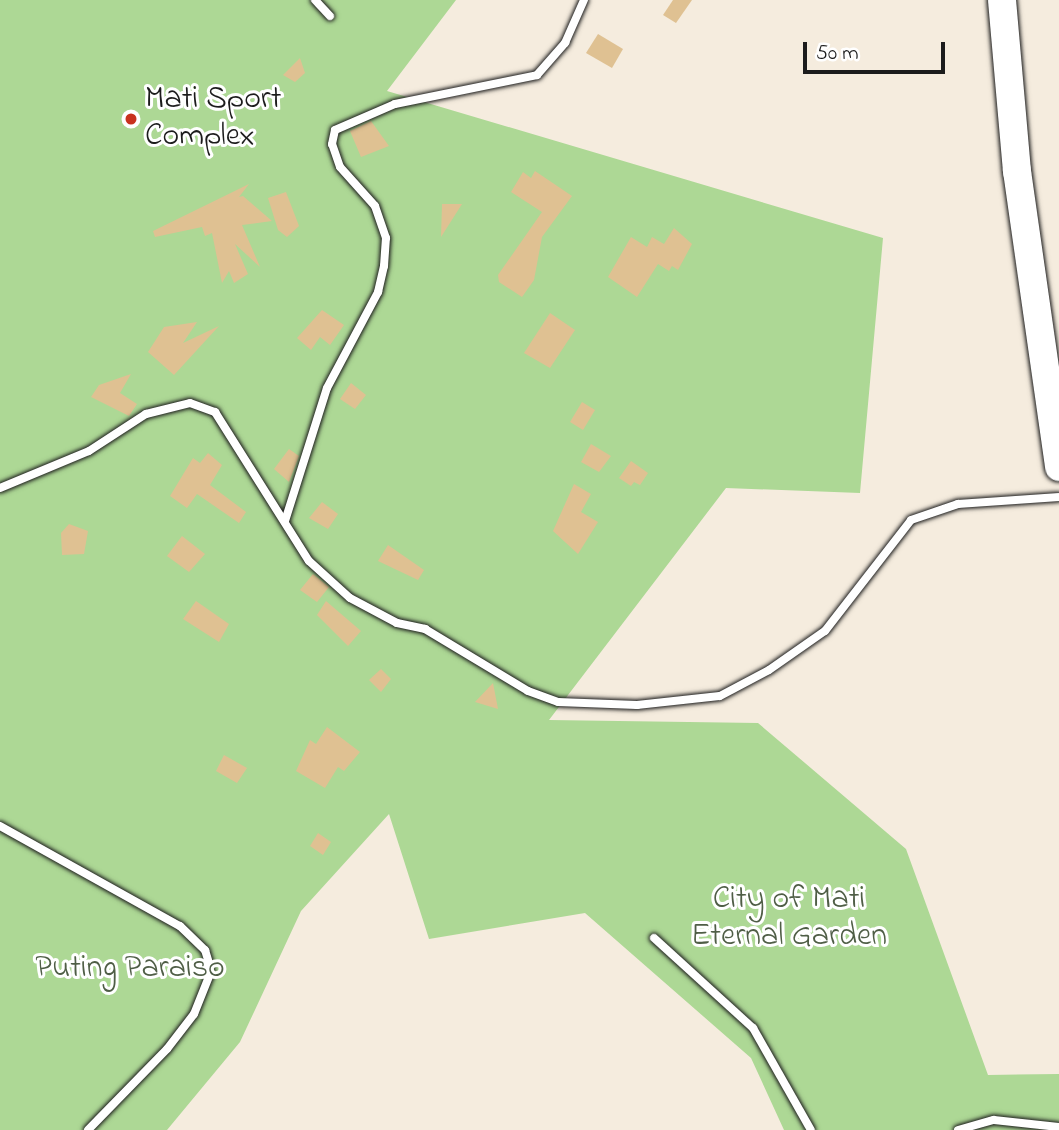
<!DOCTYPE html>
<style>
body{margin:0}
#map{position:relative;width:1059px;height:1130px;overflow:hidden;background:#f5ecde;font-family:"Indie Flower",sans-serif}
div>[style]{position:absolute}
.green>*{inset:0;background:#add895}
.building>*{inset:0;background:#dfc192}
.roads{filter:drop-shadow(0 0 2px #1c1c1c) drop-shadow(0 0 2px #1c1c1c)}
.lane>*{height:8px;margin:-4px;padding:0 4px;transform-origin:4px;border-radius:4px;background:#fff}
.highway>*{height:28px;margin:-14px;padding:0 14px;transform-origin:14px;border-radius:14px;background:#fff}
.dots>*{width:19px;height:19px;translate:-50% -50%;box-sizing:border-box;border:4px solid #fff;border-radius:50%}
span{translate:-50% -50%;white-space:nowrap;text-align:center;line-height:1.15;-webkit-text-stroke:6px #fff;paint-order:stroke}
.poi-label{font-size:32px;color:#1c1c1c}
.left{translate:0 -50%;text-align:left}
.park-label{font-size:32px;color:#4f5e46}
.scale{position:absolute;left:803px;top:42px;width:142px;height:32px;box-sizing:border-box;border:4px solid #1c1c1c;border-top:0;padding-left:9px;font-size:21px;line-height:24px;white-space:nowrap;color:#1c1c1c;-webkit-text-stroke:5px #fff;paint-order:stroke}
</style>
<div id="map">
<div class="green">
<i style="clip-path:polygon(0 0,456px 0,387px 91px,883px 238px,860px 493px,726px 488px,549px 720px,758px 723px,906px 849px,988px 1075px,1059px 1074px,1059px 1130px,784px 1130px,751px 1058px,585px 913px,429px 939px,389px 814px,301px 911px,240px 1042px,167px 1130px,0 1130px)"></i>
</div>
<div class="building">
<i style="clip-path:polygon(673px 0,692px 0,676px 23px,663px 15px)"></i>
<i style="clip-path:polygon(598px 34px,623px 49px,612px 68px,586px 53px)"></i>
<i style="clip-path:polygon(300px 58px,305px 73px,295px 82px,283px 75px)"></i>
<i style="clip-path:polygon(371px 121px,389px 146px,361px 157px,350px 131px)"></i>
<i style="clip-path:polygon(535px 171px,572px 196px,542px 237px,534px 280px,522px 297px,499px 282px,498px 275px,542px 212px,511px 192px,523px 172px,531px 178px)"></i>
<i style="clip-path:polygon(249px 184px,239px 197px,243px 196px,272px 221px,242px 225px,260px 267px,235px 244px,248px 274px,234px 283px,229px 271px,222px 283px,212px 233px,205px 236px,202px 227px,155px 237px,153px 231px)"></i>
<i style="clip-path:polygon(286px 192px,299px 226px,287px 237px,278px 230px,268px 198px)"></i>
<i style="clip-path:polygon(442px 204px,462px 204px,441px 237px)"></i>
<i style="clip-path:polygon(674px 228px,692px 244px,678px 270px,672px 266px,669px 271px,658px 264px,637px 297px,608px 277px,631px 237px,647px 247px,652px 237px,664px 244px)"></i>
<i style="clip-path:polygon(322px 310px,344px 325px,330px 345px,320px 337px,311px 350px,297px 338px)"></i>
<i style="clip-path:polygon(550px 313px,575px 330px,550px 368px,524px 353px)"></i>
<i style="clip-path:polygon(197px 322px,183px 343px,219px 326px,174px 375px,148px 352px,164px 327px)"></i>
<i style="clip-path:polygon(131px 374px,120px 393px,137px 404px,129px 416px,91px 397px,99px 385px)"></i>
<i style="clip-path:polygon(351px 383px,366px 395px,355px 409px,340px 399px)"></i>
<i style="clip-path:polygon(582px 402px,595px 410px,583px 430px,570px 422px)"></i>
<i style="clip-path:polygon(591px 444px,611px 456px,599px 472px,581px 462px)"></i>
<i style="clip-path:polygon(289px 449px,299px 456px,289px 482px,274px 469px)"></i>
<i style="clip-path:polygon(208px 453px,222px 465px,210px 485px,246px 512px,239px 523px,197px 494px,187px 508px,170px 496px,193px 458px,200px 463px)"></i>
<i style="clip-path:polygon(631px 461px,648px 473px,640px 485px,634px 482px,631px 486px,619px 478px)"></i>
<i style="clip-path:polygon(574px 484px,591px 494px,581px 512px,598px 522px,578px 554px,553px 531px)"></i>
<i style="clip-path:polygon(322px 502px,338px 514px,328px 529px,309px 518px)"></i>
<i style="clip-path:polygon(69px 524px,88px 531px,84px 554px,62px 555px,61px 533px)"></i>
<i style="clip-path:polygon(182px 536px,205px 554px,189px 572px,167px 556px)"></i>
<i style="clip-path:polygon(388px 545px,424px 570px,418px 580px,378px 561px)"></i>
<i style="clip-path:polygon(313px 574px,329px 587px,317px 602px,300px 590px)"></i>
<i style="clip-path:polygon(196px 601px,229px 624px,219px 642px,183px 619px)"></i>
<i style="clip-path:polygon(326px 601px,361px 631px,348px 646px,317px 615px)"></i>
<i style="clip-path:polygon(381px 669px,391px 679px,381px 692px,369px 680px)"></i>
<i style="clip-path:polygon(493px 683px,498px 709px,475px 702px)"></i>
<i style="clip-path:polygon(327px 727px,360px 752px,344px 771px,338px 767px,325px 788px,296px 771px,310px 740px,316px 744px)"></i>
<i style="clip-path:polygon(224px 755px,247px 768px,237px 783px,216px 771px)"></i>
<i style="clip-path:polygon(318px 833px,331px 842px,323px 855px,310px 846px)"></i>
</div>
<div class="roads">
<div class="lane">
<i style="left:315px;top:0;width:22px;rotate:47deg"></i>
<i style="left:0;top:488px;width:96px;rotate:-22.6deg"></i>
<i style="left:89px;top:451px;width:68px;rotate:-33deg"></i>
<i style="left:146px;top:414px;width:45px;rotate:-14deg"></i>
<i style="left:190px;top:403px;width:27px;rotate:20deg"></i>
<i style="left:215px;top:412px;width:176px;rotate:57.8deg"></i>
<i style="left:309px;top:561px;width:55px;rotate:42.1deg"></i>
<i style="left:350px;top:598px;width:53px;rotate:28deg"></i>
<i style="left:397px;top:623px;width:29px;rotate:12deg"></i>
<i style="left:425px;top:629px;width:120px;rotate:31deg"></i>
<i style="left:528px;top:691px;width:32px;rotate:20deg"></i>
<i style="left:558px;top:702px;width:79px;rotate:2.2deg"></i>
<i style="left:637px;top:705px;width:83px;rotate:-6.2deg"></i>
<i style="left:720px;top:696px;width:55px;rotate:-28deg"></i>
<i style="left:769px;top:670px;width:68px;rotate:-34.9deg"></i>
<i style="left:825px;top:631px;width:140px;rotate:-52.2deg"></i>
<i style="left:911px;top:520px;width:50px;rotate:-18.8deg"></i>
<i style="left:958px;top:504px;width:101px;rotate:-4deg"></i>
<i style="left:285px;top:521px;width:139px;rotate:-72.5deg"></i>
<i style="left:327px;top:388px;width:109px;rotate:-62deg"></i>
<i style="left:378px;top:292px;width:27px;rotate:-77deg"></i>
<i style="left:384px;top:266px;width:28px;rotate:-86deg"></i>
<i style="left:386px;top:238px;width:34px;rotate:-109deg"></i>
<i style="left:375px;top:206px;width:52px;rotate:-131.9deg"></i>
<i style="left:340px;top:167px;width:24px;rotate:-109deg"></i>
<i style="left:332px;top:144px;width:14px;rotate:-78deg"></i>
<i style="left:335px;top:130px;width:65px;rotate:-23.4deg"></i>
<i style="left:395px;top:104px;width:145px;rotate:-11.5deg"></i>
<i style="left:537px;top:75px;width:43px;rotate:-48.8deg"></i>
<i style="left:565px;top:43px;width:47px;rotate:-66.2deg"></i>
<i style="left:0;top:826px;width:206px;rotate:29.1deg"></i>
<i style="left:180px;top:926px;width:35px;rotate:44deg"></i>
<i style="left:205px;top:950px;width:14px;rotate:73deg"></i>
<i style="left:209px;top:963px;width:11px;rotate:85deg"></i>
<i style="left:210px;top:974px;width:43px;rotate:111.8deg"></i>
<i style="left:194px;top:1014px;width:44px;rotate:127.6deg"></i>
<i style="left:167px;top:1049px;width:113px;rotate:134.3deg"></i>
<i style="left:654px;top:938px;width:134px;rotate:42.3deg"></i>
<i style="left:753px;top:1028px;width:117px;rotate:60.4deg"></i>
<i style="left:958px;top:1130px;width:37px;rotate:-16deg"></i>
<i style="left:994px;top:1120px;width:65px;rotate:6.1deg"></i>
</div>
<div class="highway">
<i style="left:1002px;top:0;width:172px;rotate:85deg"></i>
<i style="left:1017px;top:171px;width:299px;rotate:81.9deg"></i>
</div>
</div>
<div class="dots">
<i style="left:131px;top:119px;background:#c8321e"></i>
</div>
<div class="poi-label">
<span class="left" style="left:145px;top:119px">Mati Sport<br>Complex</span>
</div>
<div class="park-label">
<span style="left:789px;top:919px">City of Mati<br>Eternal Garden</span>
<span style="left:130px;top:969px">Puting Paraiso</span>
</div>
<div class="scale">50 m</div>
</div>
